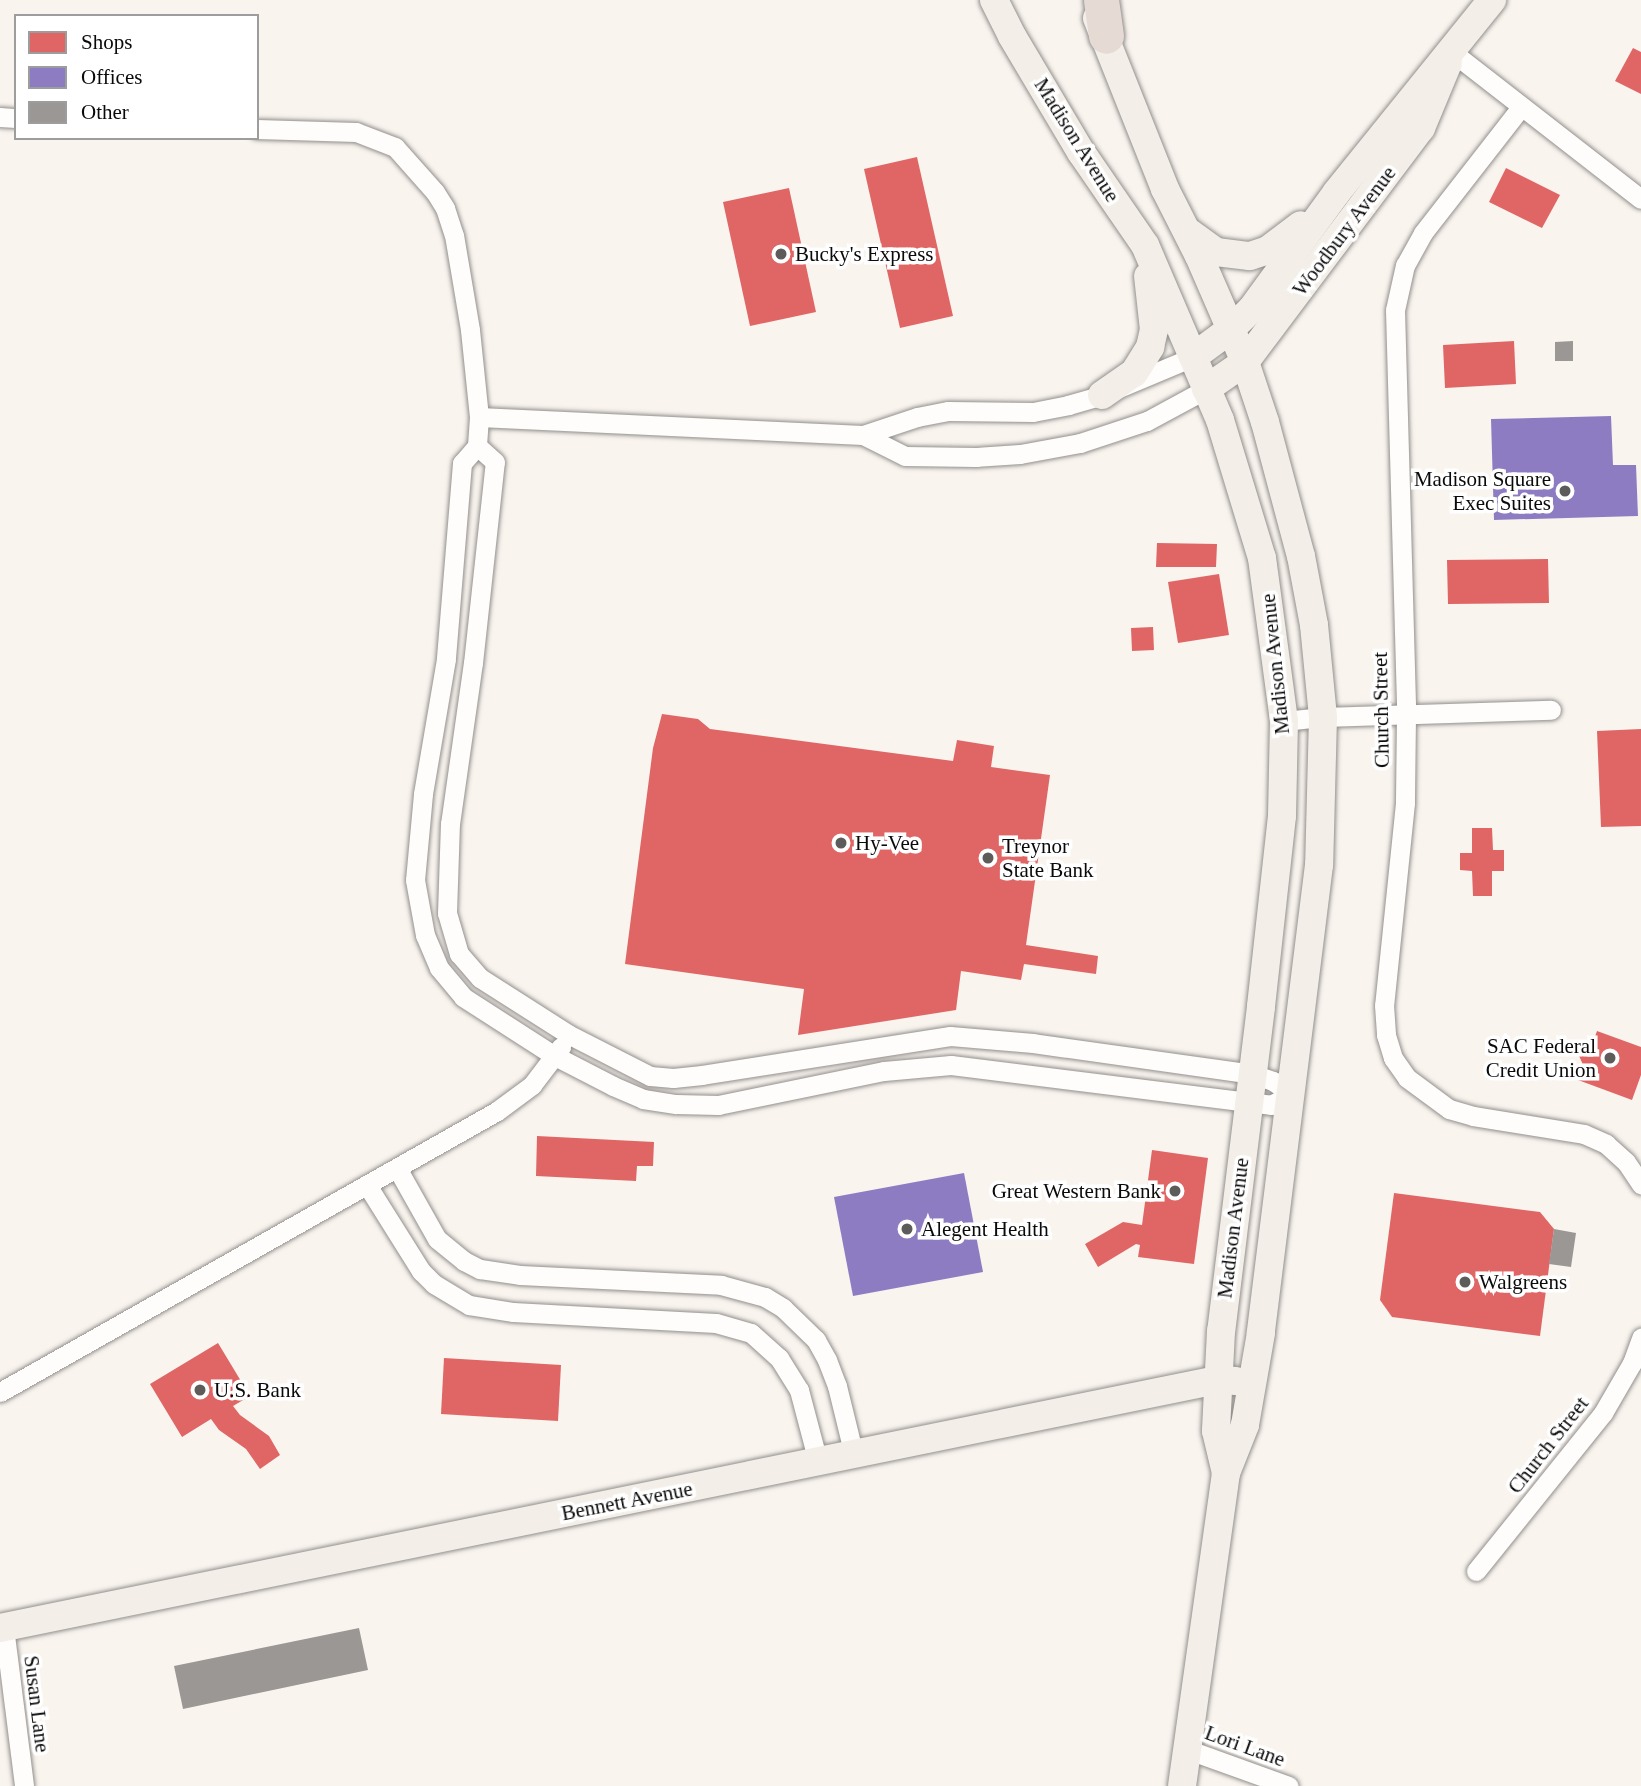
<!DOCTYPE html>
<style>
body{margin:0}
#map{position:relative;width:1641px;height:1786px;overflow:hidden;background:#f9f4ee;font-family:"Times New Roman",serif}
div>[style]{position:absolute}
.shops>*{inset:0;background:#e06666}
.offices>*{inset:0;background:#8e7cc3}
.building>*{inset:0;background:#9b9794}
.roads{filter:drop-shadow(0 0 2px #928f8d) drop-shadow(0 0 2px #928f8d)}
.street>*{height:19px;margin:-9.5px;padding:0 9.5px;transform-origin:9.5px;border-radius:9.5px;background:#fefdfc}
.secondary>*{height:28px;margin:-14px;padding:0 14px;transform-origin:14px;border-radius:14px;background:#f3efe8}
.highway>*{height:35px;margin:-17.5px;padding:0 17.5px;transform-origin:17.5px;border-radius:17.5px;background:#e6dad5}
.dots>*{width:19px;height:19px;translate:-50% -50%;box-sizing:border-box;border:4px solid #fff;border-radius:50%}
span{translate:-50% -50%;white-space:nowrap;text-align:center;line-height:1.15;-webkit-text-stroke:7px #fff;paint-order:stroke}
.street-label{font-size:21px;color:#0a0a0a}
.poi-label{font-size:21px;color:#0a0a0a}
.left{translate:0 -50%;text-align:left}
.right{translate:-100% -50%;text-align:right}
.legend{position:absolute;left:14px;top:14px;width:245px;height:126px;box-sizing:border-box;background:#fff;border:2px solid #9d9d9d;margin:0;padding:9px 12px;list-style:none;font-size:21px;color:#0a0a0a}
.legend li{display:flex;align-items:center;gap:14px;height:35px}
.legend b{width:35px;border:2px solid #9d9d9d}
</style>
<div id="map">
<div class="shops">
<i style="clip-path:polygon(1633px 48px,1641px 52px,1641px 94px,1615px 81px)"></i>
<i style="clip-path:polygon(917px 157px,953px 316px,900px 328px,864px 169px)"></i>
<i style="clip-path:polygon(1506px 168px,1560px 195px,1542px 228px,1489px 202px)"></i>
<i style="clip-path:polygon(789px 188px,816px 312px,750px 326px,723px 202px)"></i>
<i style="clip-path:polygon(1514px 341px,1516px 384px,1445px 388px,1443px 345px)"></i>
<i style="clip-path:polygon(1157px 543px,1217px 544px,1216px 567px,1156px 567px)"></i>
<i style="clip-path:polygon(1548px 559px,1549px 603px,1448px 604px,1447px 560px)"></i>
<i style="clip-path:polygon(1219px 574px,1229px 635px,1178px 643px,1168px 582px)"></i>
<i style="clip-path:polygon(1153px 627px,1154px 650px,1132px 651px,1131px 628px)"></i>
<i style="clip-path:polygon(662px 714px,698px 719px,710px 729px,953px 761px,957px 740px,994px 746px,991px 767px,1050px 775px,1026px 945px,1098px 956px,1096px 974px,1024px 964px,1021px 980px,961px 971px,956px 1010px,798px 1035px,804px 989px,625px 964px,653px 748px)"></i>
<i style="clip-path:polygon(1641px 729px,1641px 826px,1601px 827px,1597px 731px)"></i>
<i style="clip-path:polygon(1472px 828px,1492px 828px,1493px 850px,1504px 850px,1504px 871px,1492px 871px,1492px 896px,1473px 896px,1472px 871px,1460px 870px,1460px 853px,1472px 853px)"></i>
<i style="clip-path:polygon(1597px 1031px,1641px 1047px,1641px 1075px,1632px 1100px,1578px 1080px,1584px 1067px,1576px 1049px,1593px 1042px)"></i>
<i style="clip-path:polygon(537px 1136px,654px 1142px,653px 1166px,637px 1166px,636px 1181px,536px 1176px)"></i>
<i style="clip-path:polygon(1152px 1150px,1208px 1158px,1194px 1264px,1138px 1257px,1140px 1245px,1136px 1244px,1098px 1267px,1085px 1244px,1123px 1222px,1142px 1225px)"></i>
<i style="clip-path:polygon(1394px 1193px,1540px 1212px,1554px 1229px,1540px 1336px,1392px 1317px,1380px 1300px)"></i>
<i style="clip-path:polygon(218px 1343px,250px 1396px,233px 1406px,240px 1415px,269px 1436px,280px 1455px,260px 1469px,246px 1449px,219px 1430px,211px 1419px,182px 1437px,150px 1384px)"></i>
<i style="clip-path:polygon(444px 1358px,561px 1365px,558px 1421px,441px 1414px)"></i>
</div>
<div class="offices">
<i style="clip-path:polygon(1611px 416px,1613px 465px,1636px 465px,1638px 516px,1494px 520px,1491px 419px)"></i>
<i style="clip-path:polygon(964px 1173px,983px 1272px,853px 1296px,834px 1197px)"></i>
</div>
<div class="building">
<i style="clip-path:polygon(1573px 341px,1573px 361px,1555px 361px,1555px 342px)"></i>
<i style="clip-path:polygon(1554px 1229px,1576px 1233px,1571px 1267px,1549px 1264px)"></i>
<i style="clip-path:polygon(359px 1628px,368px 1670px,183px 1709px,174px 1666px)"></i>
</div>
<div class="roads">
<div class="street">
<i style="left:1452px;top:52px;width:239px;rotate:37.9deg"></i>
<i style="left:1521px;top:107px;width:160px;rotate:127.9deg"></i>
<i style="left:1423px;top:233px;width:37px;rotate:119deg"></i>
<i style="left:1405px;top:265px;width:46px;rotate:102.5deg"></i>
<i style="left:1395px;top:310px;width:406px;rotate:88.4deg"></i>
<i style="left:1406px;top:716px;width:87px;rotate:90.7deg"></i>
<i style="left:1405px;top:803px;width:203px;rotate:95.9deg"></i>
<i style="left:1384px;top:1005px;width:30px;rotate:86deg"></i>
<i style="left:1386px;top:1035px;width:24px;rotate:73deg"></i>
<i style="left:1393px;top:1058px;width:24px;rotate:55deg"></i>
<i style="left:1407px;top:1078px;width:52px;rotate:36.4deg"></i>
<i style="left:1449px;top:1109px;width:25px;rotate:16deg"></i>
<i style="left:1473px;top:1116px;width:112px;rotate:9.2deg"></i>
<i style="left:1584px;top:1134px;width:24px;rotate:24deg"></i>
<i style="left:1606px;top:1144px;width:27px;rotate:42deg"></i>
<i style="left:1626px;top:1162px;width:27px;rotate:56deg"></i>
<i style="left:0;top:117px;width:16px;rotate:4deg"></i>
<i style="left:257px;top:129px;width:99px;rotate:1.7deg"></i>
<i style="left:356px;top:132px;width:42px;rotate:21deg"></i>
<i style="left:395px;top:147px;width:60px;rotate:48.4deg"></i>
<i style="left:435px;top:192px;width:19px;rotate:58deg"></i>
<i style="left:445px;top:208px;width:28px;rotate:72deg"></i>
<i style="left:454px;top:235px;width:96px;rotate:80.4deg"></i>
<i style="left:470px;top:330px;width:87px;rotate:84.1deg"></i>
<i style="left:479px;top:417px;width:29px;rotate:94deg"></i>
<i style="left:477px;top:446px;width:23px;rotate:131deg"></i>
<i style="left:462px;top:463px;width:197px;rotate:94.7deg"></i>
<i style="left:446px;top:659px;width:137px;rotate:99.7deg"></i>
<i style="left:423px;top:794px;width:86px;rotate:95.3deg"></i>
<i style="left:415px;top:880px;width:56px;rotate:79.7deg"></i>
<i style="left:425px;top:935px;width:36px;rotate:67deg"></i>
<i style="left:439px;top:968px;width:38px;rotate:50deg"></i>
<i style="left:463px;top:997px;width:109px;rotate:32.7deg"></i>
<i style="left:555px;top:1056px;width:65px;rotate:27.3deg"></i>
<i style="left:613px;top:1086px;width:33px;rotate:23deg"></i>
<i style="left:643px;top:1099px;width:33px;rotate:9deg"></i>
<i style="left:676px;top:1104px;width:42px;rotate:1.4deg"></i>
<i style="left:718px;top:1105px;width:169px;rotate:-11.6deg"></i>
<i style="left:884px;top:1071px;width:67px;rotate:-5.1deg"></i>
<i style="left:951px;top:1065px;width:322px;rotate:7.1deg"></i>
<i style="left:1271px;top:1105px;width:24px;rotate:-28deg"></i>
<i style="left:1292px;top:1094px;width:23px;rotate:-146deg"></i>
<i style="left:1273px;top:1081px;width:21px;rotate:-161deg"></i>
<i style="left:1253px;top:1074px;width:222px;rotate:-172deg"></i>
<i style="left:1033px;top:1043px;width:83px;rotate:-175.2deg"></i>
<i style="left:950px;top:1036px;width:251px;rotate:171.1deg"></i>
<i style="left:702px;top:1075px;width:29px;rotate:174deg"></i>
<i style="left:673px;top:1078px;width:23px;rotate:-175deg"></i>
<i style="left:650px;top:1076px;width:92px;rotate:-152.9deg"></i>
<i style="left:568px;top:1034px;width:104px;rotate:-147.5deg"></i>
<i style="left:480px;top:978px;width:32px;rotate:-131deg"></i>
<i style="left:459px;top:954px;width:43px;rotate:-106.3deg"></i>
<i style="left:447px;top:913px;width:89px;rotate:-88.1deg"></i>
<i style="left:450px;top:824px;width:163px;rotate:-81.9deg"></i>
<i style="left:473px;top:663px;width:202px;rotate:-83.8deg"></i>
<i style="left:495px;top:462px;width:24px;rotate:-138deg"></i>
<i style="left:479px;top:417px;width:384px;rotate:2.7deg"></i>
<i style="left:863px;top:435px;width:47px;rotate:26.6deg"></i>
<i style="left:905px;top:456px;width:71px;rotate:0.8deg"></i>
<i style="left:976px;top:457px;width:44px;rotate:-3.9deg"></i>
<i style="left:1020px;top:454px;width:61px;rotate:-10.4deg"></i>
<i style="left:1080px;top:443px;width:71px;rotate:-18.2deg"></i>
<i style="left:1147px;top:421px;width:67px;rotate:-28.5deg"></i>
<i style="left:863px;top:435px;width:57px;rotate:-18.4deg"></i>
<i style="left:917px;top:417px;width:32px;rotate:-11deg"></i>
<i style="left:948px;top:411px;width:85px;rotate:0.7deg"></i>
<i style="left:1033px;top:412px;width:36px;rotate:-11deg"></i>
<i style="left:1068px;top:405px;width:35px;rotate:-16deg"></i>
<i style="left:1102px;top:395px;width:99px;rotate:-22.7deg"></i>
<i style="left:1284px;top:721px;width:39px;rotate:-6deg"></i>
<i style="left:1323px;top:717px;width:228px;rotate:-1.8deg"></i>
<i style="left:397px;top:1168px;width:81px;rotate:60.6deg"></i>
<i style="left:437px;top:1239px;width:35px;rotate:39deg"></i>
<i style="left:464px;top:1261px;width:18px;rotate:27deg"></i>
<i style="left:480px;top:1269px;width:40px;rotate:8.5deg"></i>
<i style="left:520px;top:1275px;width:201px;rotate:2.8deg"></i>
<i style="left:721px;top:1285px;width:46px;rotate:15.3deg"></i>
<i style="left:765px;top:1297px;width:21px;rotate:31deg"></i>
<i style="left:783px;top:1308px;width:46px;rotate:44.1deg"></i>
<i style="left:816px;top:1340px;width:23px;rotate:61deg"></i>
<i style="left:827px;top:1360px;width:28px;rotate:69deg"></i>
<i style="left:837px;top:1386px;width:71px;rotate:76.2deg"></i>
<i style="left:367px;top:1185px;width:102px;rotate:57.9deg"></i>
<i style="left:421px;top:1271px;width:18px;rotate:45deg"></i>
<i style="left:434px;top:1284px;width:41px;rotate:31deg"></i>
<i style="left:469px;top:1305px;width:45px;rotate:9deg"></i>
<i style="left:513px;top:1312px;width:203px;rotate:3.1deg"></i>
<i style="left:716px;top:1323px;width:36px;rotate:16deg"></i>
<i style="left:751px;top:1333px;width:38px;rotate:42deg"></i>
<i style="left:779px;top:1358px;width:38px;rotate:58deg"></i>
<i style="left:799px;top:1390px;width:74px;rotate:75.2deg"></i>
<i style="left:0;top:1392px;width:571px;rotate:-29.48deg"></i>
<i style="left:497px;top:1111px;width:44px;rotate:-36.6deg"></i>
<i style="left:532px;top:1085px;width:48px;rotate:-52.7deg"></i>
<i style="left:1476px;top:1571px;width:203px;rotate:-51.2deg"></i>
<i style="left:1603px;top:1413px;width:58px;rotate:-59.9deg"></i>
<i style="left:1632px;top:1363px;width:27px;rotate:-70deg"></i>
<i style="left:4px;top:1627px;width:160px;rotate:82.8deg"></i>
<i style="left:1186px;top:1749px;width:109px;rotate:19.8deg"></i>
</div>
<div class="secondary">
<i style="left:994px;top:0;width:40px;rotate:63.4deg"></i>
<i style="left:1012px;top:36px;width:135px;rotate:59.3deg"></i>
<i style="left:1081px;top:152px;width:113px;rotate:55.5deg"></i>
<i style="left:1145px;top:245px;width:190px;rotate:66.8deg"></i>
<i style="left:1220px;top:420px;width:144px;rotate:73.1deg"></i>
<i style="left:1262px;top:558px;width:164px;rotate:82.3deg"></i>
<i style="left:1284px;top:721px;width:95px;rotate:91.2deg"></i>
<i style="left:1282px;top:816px;width:192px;rotate:96.3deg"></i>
<i style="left:1261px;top:1007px;width:326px;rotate:97deg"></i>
<i style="left:1221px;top:1331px;width:100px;rotate:92.9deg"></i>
<i style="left:1216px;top:1431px;width:43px;rotate:76.6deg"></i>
<i style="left:1097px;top:18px;width:184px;rotate:68.3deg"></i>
<i style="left:1165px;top:189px;width:75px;rotate:63.1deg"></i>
<i style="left:1199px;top:256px;width:116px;rotate:66.5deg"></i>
<i style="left:1245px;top:362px;width:63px;rotate:71.6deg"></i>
<i style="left:1265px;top:422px;width:139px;rotate:75deg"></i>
<i style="left:1301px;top:556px;width:70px;rotate:79.3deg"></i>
<i style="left:1314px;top:625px;width:92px;rotate:84.4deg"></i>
<i style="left:1323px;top:717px;width:148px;rotate:91.5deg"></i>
<i style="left:1319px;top:865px;width:472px;rotate:97.1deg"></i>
<i style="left:1261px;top:1333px;width:93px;rotate:99.9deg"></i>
<i style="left:1245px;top:1425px;width:52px;rotate:111.6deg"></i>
<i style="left:1226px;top:1473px;width:316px;rotate:98deg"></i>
<i style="left:1190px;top:233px;width:32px;rotate:36deg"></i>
<i style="left:1216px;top:252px;width:34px;rotate:7deg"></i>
<i style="left:1250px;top:256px;width:19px;rotate:-18deg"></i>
<i style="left:1268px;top:250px;width:41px;rotate:-37.1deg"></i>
<i style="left:1193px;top:357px;width:47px;rotate:-36.4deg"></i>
<i style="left:1231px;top:329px;width:28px;rotate:-44deg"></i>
<i style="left:1251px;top:310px;width:146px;rotate:-53.9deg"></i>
<i style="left:1337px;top:192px;width:247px;rotate:-51.1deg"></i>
<i style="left:1206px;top:389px;width:47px;rotate:-34.7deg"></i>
<i style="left:1245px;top:362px;width:293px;rotate:-53.1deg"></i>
<i style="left:1421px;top:128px;width:70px;rotate:-67.4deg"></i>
<i style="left:1102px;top:395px;width:39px;rotate:-35deg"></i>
<i style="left:1134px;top:373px;width:31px;rotate:-58deg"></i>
<i style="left:1150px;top:347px;width:17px;rotate:-77deg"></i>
<i style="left:1154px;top:330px;width:54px;rotate:-96.3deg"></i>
<i style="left:0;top:1628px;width:1242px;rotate:-11.52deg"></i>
<i style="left:1217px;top:1380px;width:19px;rotate:3deg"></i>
</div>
<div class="highway">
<i style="left:1101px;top:0;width:36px;rotate:82deg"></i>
</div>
</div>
<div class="dots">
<i style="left:781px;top:254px;background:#5e5c5a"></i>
<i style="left:1565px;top:491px;background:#5e5c5a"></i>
<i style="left:841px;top:843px;background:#5e5c5a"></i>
<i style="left:988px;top:858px;background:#5e5c5a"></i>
<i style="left:1610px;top:1058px;background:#5e5c5a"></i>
<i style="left:1175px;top:1191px;background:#5e5c5a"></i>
<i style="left:907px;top:1229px;background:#5e5c5a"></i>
<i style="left:1465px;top:1282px;background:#5e5c5a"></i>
<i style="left:200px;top:1390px;background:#5e5c5a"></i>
</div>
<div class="street-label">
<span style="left:1077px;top:140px;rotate:58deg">Madison Avenue</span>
<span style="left:1344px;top:231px;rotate:-53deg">Woodbury Avenue</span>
<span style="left:1275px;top:664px;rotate:-96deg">Madison Avenue</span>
<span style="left:1381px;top:710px;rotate:-91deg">Church Street</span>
<span style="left:1233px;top:1228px;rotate:-83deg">Madison Avenue</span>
<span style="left:1548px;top:1445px;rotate:-52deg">Church Street</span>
<span style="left:627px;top:1501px;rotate:-11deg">Bennett Avenue</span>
<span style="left:37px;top:1704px;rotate:83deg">Susan Lane</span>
<span style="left:1245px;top:1746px;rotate:20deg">Lori Lane</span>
</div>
<div class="poi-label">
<span class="left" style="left:795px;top:254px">Bucky's Express</span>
<span class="right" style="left:1551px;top:491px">Madison Square<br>Exec Suites</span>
<span class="left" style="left:855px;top:843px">Hy-Vee</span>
<span class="left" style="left:1002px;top:858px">Treynor<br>State Bank</span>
<span class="right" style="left:1596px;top:1058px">SAC Federal<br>Credit Union</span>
<span class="right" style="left:1161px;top:1191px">Great Western Bank</span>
<span class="left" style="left:921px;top:1229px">Alegent Health</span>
<span class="left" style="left:1479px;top:1282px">Walgreens</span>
<span class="left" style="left:214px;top:1390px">U.S. Bank</span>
</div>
<ul class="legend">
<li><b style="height:19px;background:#e06666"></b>Shops</li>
<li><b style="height:19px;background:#8e7cc3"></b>Offices</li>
<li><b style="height:19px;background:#9b9794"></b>Other</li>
</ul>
</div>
